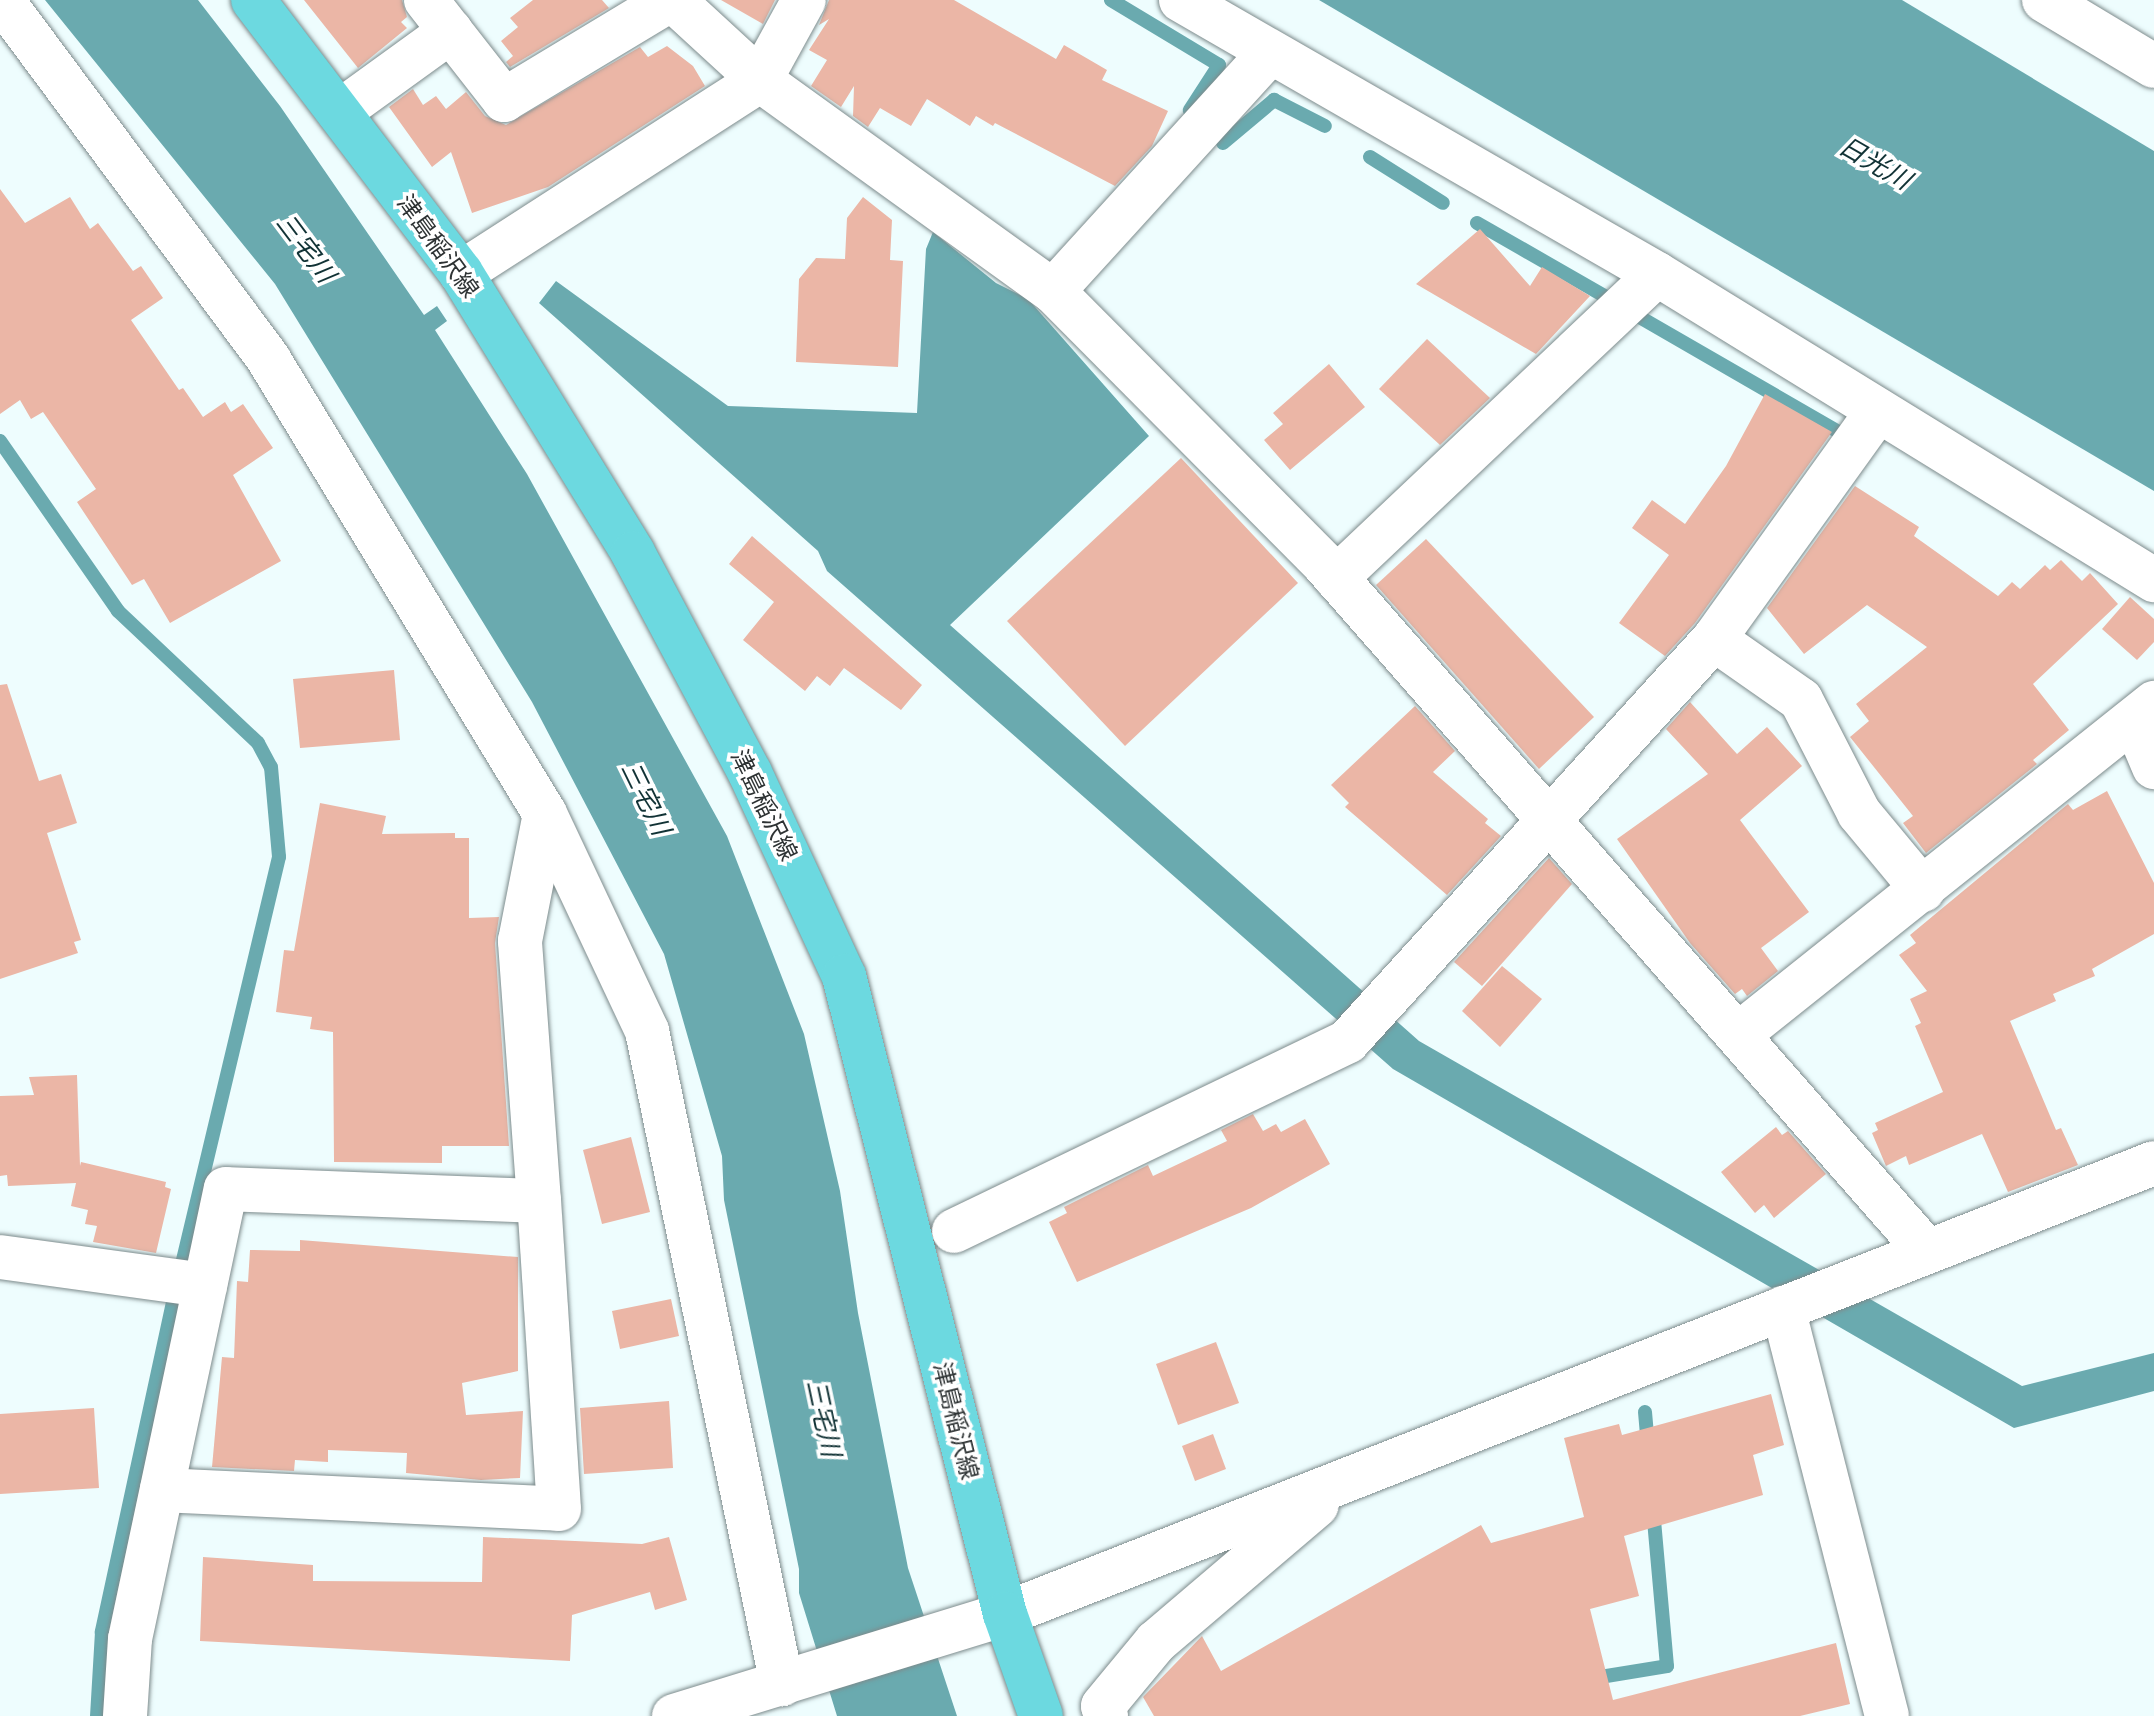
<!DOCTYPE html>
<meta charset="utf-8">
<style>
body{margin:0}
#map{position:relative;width:2154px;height:1716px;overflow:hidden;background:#eefdfe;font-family:Merriweather,"Noto Sans JP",serif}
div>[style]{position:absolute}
.water>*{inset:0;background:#6aaaaf}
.stream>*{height:14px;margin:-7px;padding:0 7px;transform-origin:7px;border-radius:7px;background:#6aaaaf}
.building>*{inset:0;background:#ebb6a6}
.roads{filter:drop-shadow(0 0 2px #7d8b8c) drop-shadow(0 0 2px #7d8b8c)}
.minor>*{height:44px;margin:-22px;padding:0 22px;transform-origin:22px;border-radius:22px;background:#fff}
.major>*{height:44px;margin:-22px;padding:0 22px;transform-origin:22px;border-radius:22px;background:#6cd9e0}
span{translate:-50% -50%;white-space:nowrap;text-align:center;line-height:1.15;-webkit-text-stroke:7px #fff;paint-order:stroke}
.street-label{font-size:24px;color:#2e3334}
.water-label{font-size:26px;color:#113235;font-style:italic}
</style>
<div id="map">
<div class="water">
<i style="clip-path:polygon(45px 0,198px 0,280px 106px,424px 315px,437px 306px,447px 321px,435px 330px,527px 474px,727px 836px,804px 1034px,840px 1191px,858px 1313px,908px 1568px,957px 1716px,837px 1716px,799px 1593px,799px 1569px,724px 1200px,722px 1156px,664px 954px,532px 702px,275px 284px)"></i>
<i style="clip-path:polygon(1319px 0,1902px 0,2154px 151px,2154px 491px)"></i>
<i style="clip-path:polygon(933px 232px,996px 283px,1028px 299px,1149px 436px,950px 625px,1419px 1041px,2022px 1386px,2154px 1353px,2154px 1391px,2014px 1428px,1393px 1069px,827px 571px,818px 551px,539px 303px,556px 281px,728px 406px,917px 413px,926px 249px)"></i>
</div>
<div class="stream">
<i style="left:1111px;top:0;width:126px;rotate:31deg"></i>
<i style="left:1219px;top:65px;width:54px;rotate:122.8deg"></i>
<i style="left:1223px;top:143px;width:67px;rotate:-40.1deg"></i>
<i style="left:1274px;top:100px;width:57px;rotate:27deg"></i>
<i style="left:1370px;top:157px;width:86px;rotate:32.2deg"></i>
<i style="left:1477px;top:223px;width:159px;rotate:29.8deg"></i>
<i style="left:1636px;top:315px;width:236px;rotate:30deg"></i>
<i style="left:0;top:441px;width:207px;rotate:55.2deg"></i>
<i style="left:118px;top:611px;width:192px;rotate:43.3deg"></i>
<i style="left:258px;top:743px;width:27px;rotate:62deg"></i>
<i style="left:271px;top:767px;width:90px;rotate:84.9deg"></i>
<i style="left:279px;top:857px;width:448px;rotate:103.4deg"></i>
<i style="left:175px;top:1293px;width:347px;rotate:102.2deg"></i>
<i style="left:102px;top:1632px;width:84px;rotate:93.4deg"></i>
<i style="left:1645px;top:1412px;width:35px;rotate:85deg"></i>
<i style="left:1588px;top:1679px;width:80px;rotate:-9.3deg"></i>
<i style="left:1667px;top:1666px;width:159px;rotate:-95.1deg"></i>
</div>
<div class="building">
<i style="clip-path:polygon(304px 0,402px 0,407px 17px,401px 22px,407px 28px,358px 68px)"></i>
<i style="clip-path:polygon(533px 0,602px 0,609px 8px,510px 67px,506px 62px,513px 56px,501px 41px,518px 27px,510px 18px)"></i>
<i style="clip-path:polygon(721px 0,775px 0,763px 24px)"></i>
<i style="clip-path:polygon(829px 0,954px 0,1056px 59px,1064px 45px,1107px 70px,1102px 80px,1168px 111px,1152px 146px,1115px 186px,995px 123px,993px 126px,976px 116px,970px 126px,927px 99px,911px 126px,880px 108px,868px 127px,853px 116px,854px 86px,841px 107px,811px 86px,827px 60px,809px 50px,829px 19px,819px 25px)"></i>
<i style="clip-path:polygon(667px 46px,693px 66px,705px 86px,548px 187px,472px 213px,451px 152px,432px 167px,389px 107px,413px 89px,423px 105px,436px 96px,446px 109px,466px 92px,485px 116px,506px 125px,640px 47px,648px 57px)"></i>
<i style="clip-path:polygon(0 189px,25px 223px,70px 197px,90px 229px,98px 223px,133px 271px,141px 266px,163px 298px,131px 320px,179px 390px,183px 388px,203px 417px,225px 402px,231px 412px,243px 404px,273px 448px,233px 475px,281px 561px,170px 623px,144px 579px,132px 585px,77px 502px,96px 489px,43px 412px,31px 419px,20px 400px,0 414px)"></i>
<i style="clip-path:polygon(863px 197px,892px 220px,890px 260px,903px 261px,898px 367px,796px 362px,799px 279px,816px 258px,845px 259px,847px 218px)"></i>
<i style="clip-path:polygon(1480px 229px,1530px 286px,1542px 267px,1590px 296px,1536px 354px,1416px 284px)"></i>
<i style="clip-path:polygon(1427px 339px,1490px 398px,1440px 445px,1379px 389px)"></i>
<i style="clip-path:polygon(1329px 364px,1365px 407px,1290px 470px,1264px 440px,1283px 424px,1273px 413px)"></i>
<i style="clip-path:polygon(1765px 394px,1832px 432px,1695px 623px,1665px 656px,1619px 623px,1669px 555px,1632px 528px,1652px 500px,1685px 524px,1726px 466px)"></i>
<i style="clip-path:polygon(1181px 458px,1298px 583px,1125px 746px,1007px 621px)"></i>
<i style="clip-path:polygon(1855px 486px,1919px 527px,1914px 536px,1998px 596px,2012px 582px,2020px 589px,2045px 565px,2050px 570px,2061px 560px,2082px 581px,2090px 573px,2118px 604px,2033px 684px,2069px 730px,2033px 760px,2037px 764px,1926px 853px,1903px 823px,1913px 816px,1850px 737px,1869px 721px,1856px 704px,1927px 647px,1867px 605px,1804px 654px,1767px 608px)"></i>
<i style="clip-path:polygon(752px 536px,922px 685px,901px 710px,844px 668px,830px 686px,817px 676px,805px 691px,743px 640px,774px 602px,729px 564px)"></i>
<i style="clip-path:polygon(1426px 539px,1594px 717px,1539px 769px,1376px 585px)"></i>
<i style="clip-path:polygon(2130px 597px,2154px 619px,2154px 642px,2137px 660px,2102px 629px)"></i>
<i style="clip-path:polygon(394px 670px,400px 740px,300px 748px,293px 679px)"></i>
<i style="clip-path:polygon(7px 684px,39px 781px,61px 774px,77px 823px,47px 833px,81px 940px,74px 942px,78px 953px,0 979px,0 685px)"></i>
<i style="clip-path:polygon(1690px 702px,1737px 754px,1767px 727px,1802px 766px,1740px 820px,1809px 912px,1761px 948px,1778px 971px,1747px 996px,1742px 989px,1735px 994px,1690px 943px,1617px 839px,1708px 774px,1666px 729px)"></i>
<i style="clip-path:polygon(1415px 706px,1455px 751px,1433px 772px,1488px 819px,1485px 823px,1501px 836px,1447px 895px,1345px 807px,1349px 803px,1331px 785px)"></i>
<i style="clip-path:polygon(2107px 791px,2154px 883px,2154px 934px,2092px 969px,2095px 976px,2053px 994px,2056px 1001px,2010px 1021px,2056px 1130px,2061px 1128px,2078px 1165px,2008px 1192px,1982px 1134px,1909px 1165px,1906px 1156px,1886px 1166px,1872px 1133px,1878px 1130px,1875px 1123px,1943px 1092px,1915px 1026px,1921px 1023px,1910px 999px,1927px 991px,1899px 955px,1916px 943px,1910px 935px,2068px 804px,2073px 810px)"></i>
<i style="clip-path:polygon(320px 803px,386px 816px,382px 834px,455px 833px,455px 838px,469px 838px,469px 918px,499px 917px,495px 943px,509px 1146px,442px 1146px,442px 1163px,334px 1162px,333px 1032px,310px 1029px,312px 1017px,276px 1012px,284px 950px,294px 951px)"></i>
<i style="clip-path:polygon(1549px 858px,1572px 884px,1482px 986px,1454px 962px)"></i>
<i style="clip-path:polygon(1502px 966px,1542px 999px,1500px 1047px,1462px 1011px)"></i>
<i style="clip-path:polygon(77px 1075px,80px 1166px,81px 1162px,166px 1182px,165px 1187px,171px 1189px,156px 1253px,93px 1242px,97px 1226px,85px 1224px,88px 1210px,71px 1206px,76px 1183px,8px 1186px,7px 1175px,0 1176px,0 1096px,34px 1095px,29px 1077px)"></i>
<i style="clip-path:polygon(1253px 1114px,1263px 1131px,1276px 1124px,1281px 1132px,1305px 1119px,1330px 1164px,1251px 1208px,1077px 1282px,1049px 1222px,1067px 1213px,1064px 1207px,1148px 1165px,1153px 1176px,1227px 1141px,1221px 1130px)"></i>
<i style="clip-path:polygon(1776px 1127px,1782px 1135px,1788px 1131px,1826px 1174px,1774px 1218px,1764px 1205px,1755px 1213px,1721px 1172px)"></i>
<i style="clip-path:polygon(631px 1137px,650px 1212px,602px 1224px,583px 1150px)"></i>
<i style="clip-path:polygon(300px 1240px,518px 1257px,518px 1371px,462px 1383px,466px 1415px,523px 1411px,520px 1478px,481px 1480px,406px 1473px,407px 1453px,328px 1450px,328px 1462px,295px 1460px,294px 1471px,212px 1467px,222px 1357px,234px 1358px,237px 1281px,248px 1282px,250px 1250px,300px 1251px)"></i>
<i style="clip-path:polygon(671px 1299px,679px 1336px,620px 1349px,612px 1311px)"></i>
<i style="clip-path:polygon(1216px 1342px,1239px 1403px,1178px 1425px,1156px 1364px)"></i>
<i style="clip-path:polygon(1771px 1394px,1784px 1445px,1753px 1455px,1763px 1495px,1624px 1536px,1639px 1596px,1590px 1609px,1613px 1700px,1836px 1643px,1850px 1704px,1800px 1716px,1154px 1716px,1143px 1697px,1202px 1636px,1221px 1671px,1481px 1525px,1491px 1543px,1584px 1517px,1564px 1438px,1619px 1424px,1622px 1435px)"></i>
<i style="clip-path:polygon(669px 1401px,673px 1468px,584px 1474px,580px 1408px)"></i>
<i style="clip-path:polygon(94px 1408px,99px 1488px,0 1494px,0 1414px)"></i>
<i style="clip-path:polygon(1213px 1434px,1226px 1469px,1195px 1481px,1182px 1446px)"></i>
<i style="clip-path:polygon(483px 1537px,642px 1544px,669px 1537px,687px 1600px,655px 1610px,650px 1592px,572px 1615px,570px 1661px,200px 1641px,203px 1557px,313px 1565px,313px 1581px,482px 1582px)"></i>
</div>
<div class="roads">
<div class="minor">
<i style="left:2px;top:0;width:448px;rotate:53.4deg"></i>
<i style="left:269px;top:360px;width:531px;rotate:58.7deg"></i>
<i style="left:545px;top:814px;width:240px;rotate:64.8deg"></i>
<i style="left:647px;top:1031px;width:667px;rotate:78.32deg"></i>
<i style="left:426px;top:0;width:127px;rotate:52deg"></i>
<i style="left:504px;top:100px;width:194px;rotate:-31.1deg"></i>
<i style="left:673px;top:0;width:118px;rotate:42.6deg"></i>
<i style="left:760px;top:80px;width:361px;rotate:35.8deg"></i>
<i style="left:1053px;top:291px;width:385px;rotate:45.2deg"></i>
<i style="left:1324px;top:564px;width:914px;rotate:48.73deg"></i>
<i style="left:1181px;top:0;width:549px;rotate:29.93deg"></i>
<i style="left:1657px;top:274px;width:584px;rotate:31.62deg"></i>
<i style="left:2044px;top:0;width:128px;rotate:31deg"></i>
<i style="left:339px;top:112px;width:138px;rotate:-35.9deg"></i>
<i style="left:461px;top:273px;width:356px;rotate:-32.8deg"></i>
<i style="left:760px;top:80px;width:91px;rotate:-61.2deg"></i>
<i style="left:1053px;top:291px;width:321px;rotate:-47.7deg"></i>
<i style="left:1336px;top:578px;width:442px;rotate:-43.4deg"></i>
<i style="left:1714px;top:639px;width:106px;rotate:35deg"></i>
<i style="left:1801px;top:700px;width:127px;rotate:62.8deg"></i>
<i style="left:1859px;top:813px;width:100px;rotate:50.3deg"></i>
<i style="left:2135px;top:722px;width:49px;rotate:67.1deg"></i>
<i style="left:1739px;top:1034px;width:531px;rotate:-38.58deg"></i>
<i style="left:954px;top:1231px;width:437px;rotate:-25.7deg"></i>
<i style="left:1348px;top:1041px;width:544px;rotate:-47.68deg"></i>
<i style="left:1714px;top:639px;width:281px;rotate:-54.3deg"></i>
<i style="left:0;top:1257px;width:207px;rotate:7.8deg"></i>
<i style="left:1783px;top:1308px;width:421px;rotate:75.7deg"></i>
<i style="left:162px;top:1490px;width:397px;rotate:2.7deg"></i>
<i style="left:559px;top:1509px;width:309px;rotate:-93.7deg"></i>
<i style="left:125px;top:1716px;width:77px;rotate:-86.3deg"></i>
<i style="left:130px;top:1639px;width:460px;rotate:-78deg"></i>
<i style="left:226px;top:1189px;width:313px;rotate:2.2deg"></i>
<i style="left:539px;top:1201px;width:261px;rotate:-94.2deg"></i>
<i style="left:520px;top:941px;width:129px;rotate:-78.9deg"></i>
<i style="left:674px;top:1716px;width:346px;rotate:-17.1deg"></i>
<i style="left:1005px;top:1614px;width:1234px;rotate:-21.43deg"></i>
<i style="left:1106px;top:1716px;width:10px;rotate:-107deg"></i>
<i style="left:1103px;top:1706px;width:83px;rotate:-50.4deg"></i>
<i style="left:1156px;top:1642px;width:211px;rotate:-40.4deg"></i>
</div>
<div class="major">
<i style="left:253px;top:0;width:343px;rotate:52.7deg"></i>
<i style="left:461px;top:273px;width:329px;rotate:58.4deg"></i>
<i style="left:633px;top:553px;width:249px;rotate:62deg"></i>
<i style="left:750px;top:773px;width:224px;rotate:65.2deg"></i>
<i style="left:844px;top:976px;width:658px;rotate:75.84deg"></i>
<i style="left:1005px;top:1614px;width:108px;rotate:70.6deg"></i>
</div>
</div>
<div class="street-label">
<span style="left:438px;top:246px;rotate:54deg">津島稲沢線</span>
<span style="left:764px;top:805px;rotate:64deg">津島稲沢線</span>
<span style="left:956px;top:1421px;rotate:76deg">津島稲沢線</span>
</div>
<div class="water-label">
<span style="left:1875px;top:163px;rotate:30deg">日光川</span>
<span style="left:306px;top:248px;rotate:53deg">三宅川</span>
<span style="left:646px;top:798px;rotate:64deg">三宅川</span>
<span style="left:824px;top:1418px;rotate:78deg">三宅川</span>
</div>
</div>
